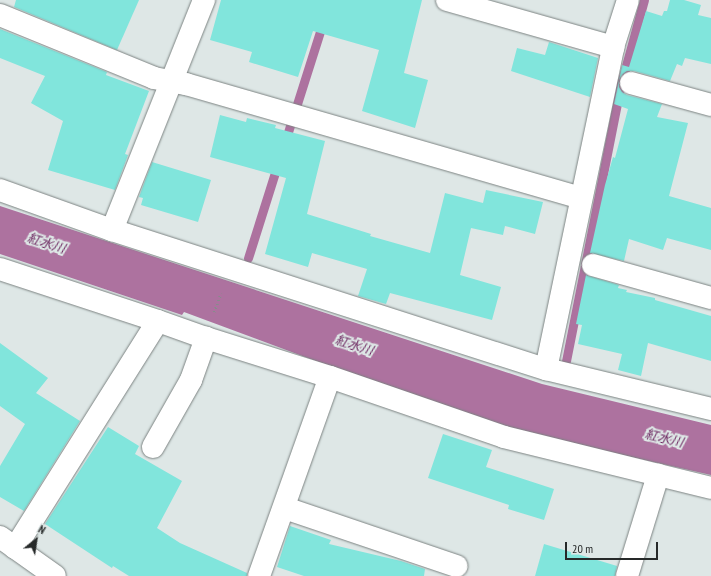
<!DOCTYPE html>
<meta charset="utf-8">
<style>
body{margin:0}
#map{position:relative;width:711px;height:576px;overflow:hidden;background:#dee7e6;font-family:"PT Sans Narrow","Noto Sans JP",sans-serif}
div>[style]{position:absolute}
.water>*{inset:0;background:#ad729f}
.stream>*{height:9px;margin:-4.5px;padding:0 4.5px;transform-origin:4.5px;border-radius:4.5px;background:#ad729f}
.building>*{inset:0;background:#81e5dc}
.path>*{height:2.5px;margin-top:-1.25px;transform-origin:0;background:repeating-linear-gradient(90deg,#868c8b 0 1px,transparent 0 4px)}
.roads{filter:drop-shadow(0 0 1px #7c8382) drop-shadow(0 0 1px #7c8382)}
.minor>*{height:22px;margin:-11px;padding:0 11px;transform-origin:11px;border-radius:11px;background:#fff}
span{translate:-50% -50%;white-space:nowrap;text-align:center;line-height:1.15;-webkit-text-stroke:4px #dee7e6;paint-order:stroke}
.water-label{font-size:13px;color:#6a225d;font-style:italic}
.north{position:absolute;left:16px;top:520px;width:40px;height:40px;-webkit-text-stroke:3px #dee7e6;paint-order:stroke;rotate:30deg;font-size:11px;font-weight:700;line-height:16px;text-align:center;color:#262929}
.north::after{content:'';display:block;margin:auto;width:14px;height:18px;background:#262929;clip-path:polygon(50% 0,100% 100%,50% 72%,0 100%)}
.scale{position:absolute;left:565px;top:542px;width:93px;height:18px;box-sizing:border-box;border:2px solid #262929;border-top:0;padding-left:5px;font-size:12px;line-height:14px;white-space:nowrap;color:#262929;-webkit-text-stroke:3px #dee7e6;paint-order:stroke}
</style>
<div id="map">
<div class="water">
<i style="clip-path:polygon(0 206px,542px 384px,711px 425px,711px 475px,520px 432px,340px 370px,184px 312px,182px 315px,0 254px)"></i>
</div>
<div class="stream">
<i style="left:297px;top:104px;width:109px;rotate:-72.4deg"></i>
<i style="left:285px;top:142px;width:17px;rotate:-73deg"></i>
<i style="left:248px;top:258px;width:100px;rotate:-72.5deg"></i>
<i style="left:566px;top:361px;width:282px;rotate:-78.8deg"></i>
<i style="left:621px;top:84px;width:87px;rotate:-74.7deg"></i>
</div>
<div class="building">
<i style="clip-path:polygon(16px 0,139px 0,117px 50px,14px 7px)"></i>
<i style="clip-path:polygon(221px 0,422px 0,404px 73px,428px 80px,415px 128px,362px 111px,379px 50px,313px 31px,298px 77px,249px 62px,252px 52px,210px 40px)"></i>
<i style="clip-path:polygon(670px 0,684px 0,701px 5px,698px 15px,711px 18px,711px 64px,685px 58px,682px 66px,677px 64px,670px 81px,634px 71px,627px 71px,623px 74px,619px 80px,622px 65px,629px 67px,646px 11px,662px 16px,664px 11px,667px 11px)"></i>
<i style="clip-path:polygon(0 29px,107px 72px,106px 75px,149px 91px,125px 154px,128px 155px,115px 190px,48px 170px,63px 121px,31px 103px,45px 76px,0 58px)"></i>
<i style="clip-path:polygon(549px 42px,598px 58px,590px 97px,511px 71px,517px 48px,545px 55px)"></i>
<i style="clip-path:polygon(619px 80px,619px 87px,622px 92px,627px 95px,662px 104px,657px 117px,688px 123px,669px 196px,711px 208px,711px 250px,667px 238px,663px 250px,629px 239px,624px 261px,590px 253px,605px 185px,613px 157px,615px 158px,628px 109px,614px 104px)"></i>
<i style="clip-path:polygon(220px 115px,246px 122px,247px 118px,276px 125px,275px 128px,325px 141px,307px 214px,371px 234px,370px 236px,430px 253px,445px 193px,483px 203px,486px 190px,543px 202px,535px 234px,505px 226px,503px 235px,471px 228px,460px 275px,501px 287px,492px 320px,390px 293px,386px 304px,358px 296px,367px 269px,312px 253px,308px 267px,265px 254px,286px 178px,210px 157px)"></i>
<i style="clip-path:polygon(152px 162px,211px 180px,198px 222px,141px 205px,143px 198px,139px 197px)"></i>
<i style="clip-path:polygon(586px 275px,619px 285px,618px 288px,627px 290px,626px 292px,655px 298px,655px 300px,711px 316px,711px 361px,648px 343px,641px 376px,618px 370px,622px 354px,578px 344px,582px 325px,576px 324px)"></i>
<i style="clip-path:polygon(0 343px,48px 378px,36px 393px,80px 421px,24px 511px,0 497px,0 466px,25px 424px,0 406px)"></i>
<i style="clip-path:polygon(108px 427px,139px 446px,135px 454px,182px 481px,157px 528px,180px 543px,247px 573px,247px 576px,129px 576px,113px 566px,112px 568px,45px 524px)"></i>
<i style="clip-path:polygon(443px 434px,492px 450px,486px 467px,554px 489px,544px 520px,508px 509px,509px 505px,428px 478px)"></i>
<i style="clip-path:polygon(290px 526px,331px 540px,329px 544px,401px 561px,425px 569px,424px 576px,304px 576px,277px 567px)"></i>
<i style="clip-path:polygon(544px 544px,617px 566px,615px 576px,535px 576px)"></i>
</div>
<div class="path">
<i style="left:214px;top:312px;width:20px;rotate:-70deg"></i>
</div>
<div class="roads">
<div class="minor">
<i style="left:447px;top:0;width:173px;rotate:15.8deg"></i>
<i style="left:0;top:15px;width:166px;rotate:22.2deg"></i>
<i style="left:154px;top:78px;width:33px;rotate:11deg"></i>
<i style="left:186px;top:84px;width:411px;rotate:16.1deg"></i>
<i style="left:631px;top:83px;width:83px;rotate:15.4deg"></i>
<i style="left:0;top:190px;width:119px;rotate:19.7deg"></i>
<i style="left:112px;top:230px;width:456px;rotate:17.8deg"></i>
<i style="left:546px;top:369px;width:170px;rotate:13.6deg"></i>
<i style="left:112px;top:230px;width:248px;rotate:-68.2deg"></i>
<i style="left:593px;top:265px;width:123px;rotate:15.6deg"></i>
<i style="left:0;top:269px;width:166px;rotate:18.2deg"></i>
<i style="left:158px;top:321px;width:51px;rotate:19.5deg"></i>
<i style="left:206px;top:338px;width:130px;rotate:17.5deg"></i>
<i style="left:330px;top:377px;width:184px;rotate:19deg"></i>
<i style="left:504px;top:437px;width:213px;rotate:13.8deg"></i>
<i style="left:546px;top:369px;width:329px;rotate:-78.2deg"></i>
<i style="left:613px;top:47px;width:49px;rotate:-72.3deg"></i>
<i style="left:153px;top:447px;width:77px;rotate:-60.4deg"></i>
<i style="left:191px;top:380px;width:45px;rotate:-70.3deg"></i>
<i style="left:285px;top:508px;width:181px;rotate:18.7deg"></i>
<i style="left:0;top:537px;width:67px;rotate:35.3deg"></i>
<i style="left:15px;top:548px;width:268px;rotate:-57.8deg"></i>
<i style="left:259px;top:576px;width:211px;rotate:-70.4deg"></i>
<i style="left:627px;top:576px;width:106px;rotate:-72.9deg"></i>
</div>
</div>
<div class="water-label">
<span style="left:46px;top:244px;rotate:18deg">紅水川</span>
<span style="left:354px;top:346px;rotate:18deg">紅水川</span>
<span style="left:664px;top:439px;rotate:14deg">紅水川</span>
</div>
<div class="north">N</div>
<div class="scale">20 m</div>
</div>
